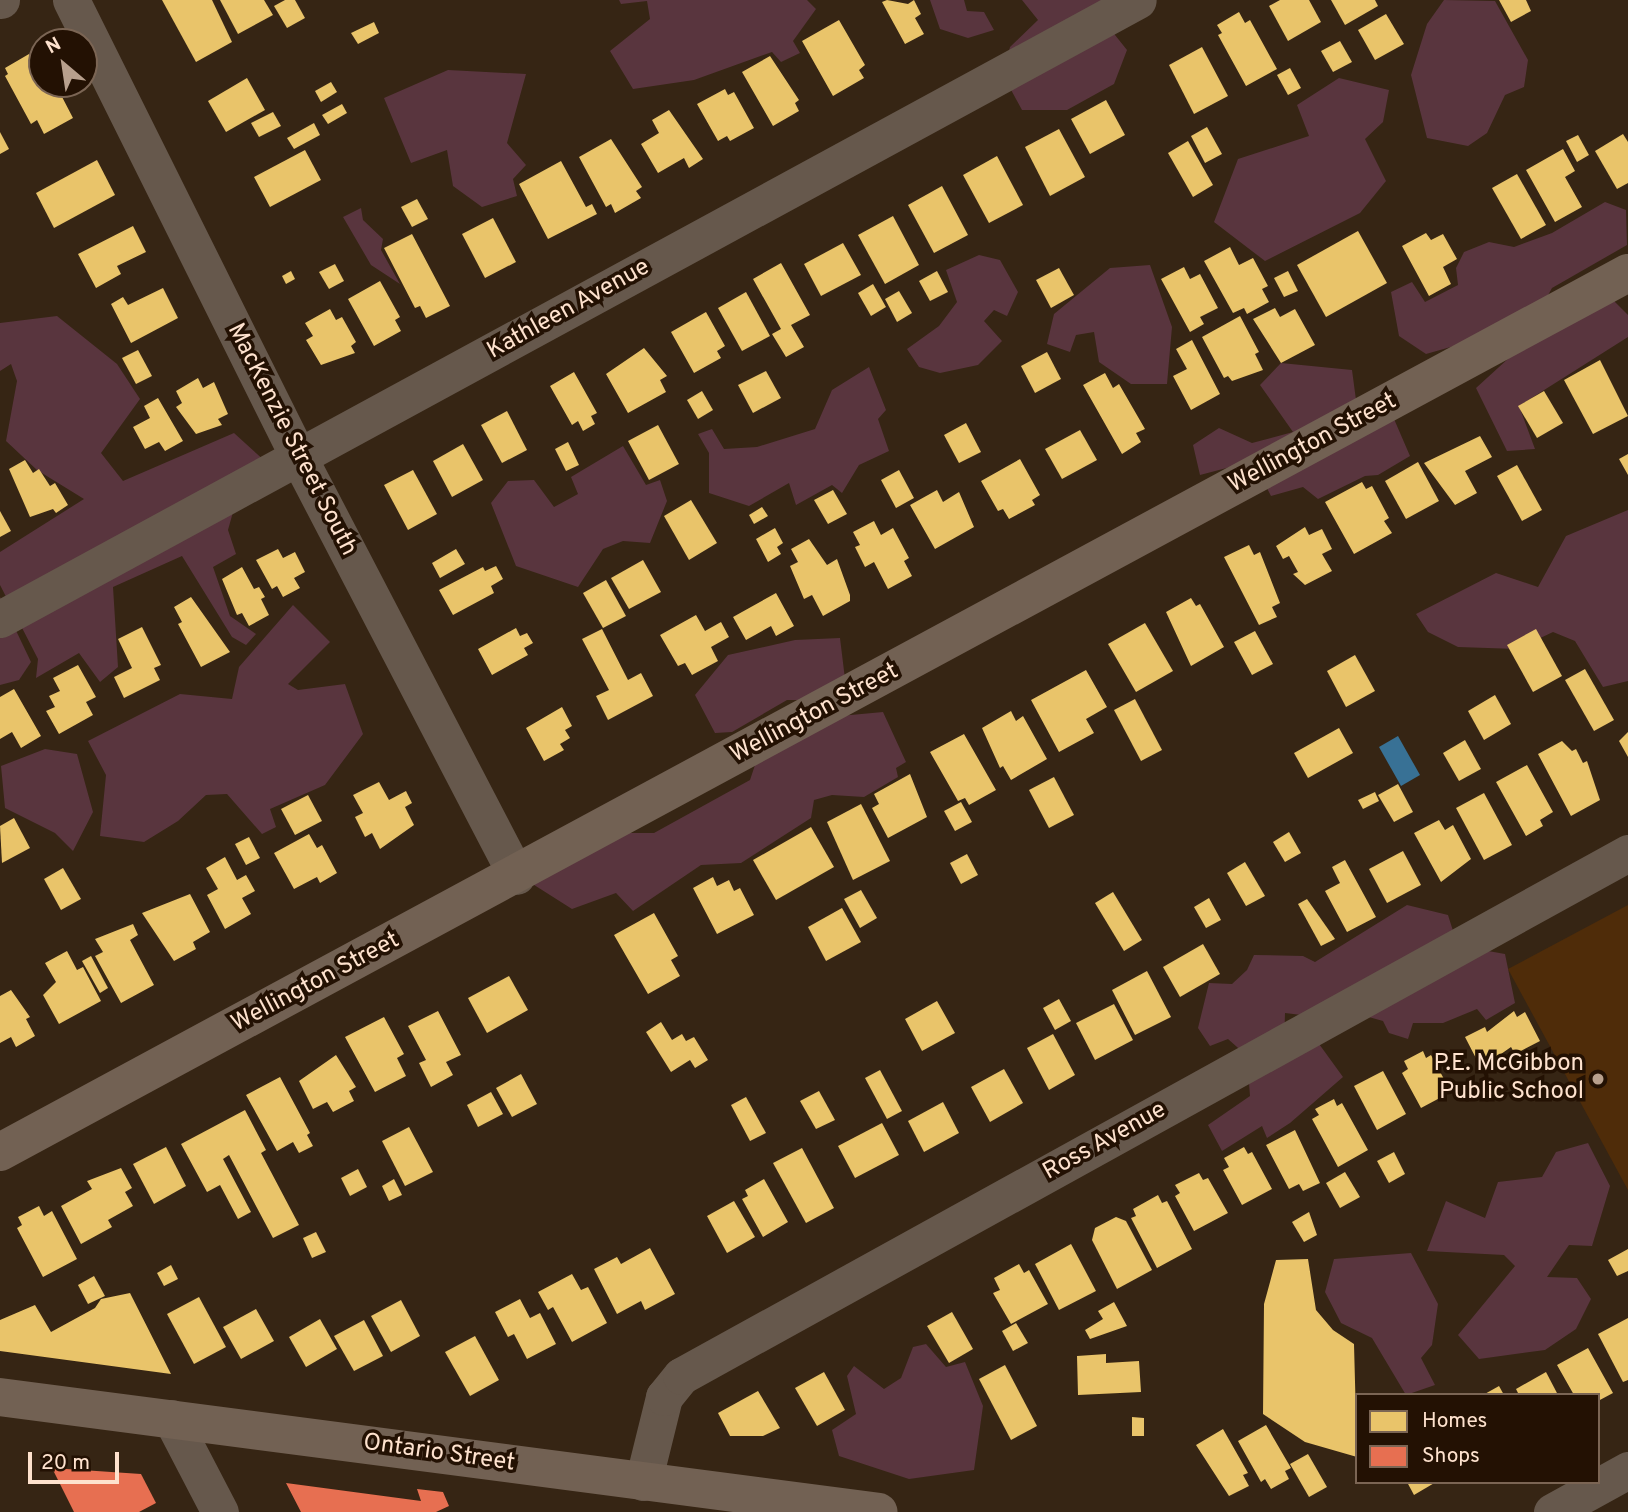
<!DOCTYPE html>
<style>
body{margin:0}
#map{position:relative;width:1628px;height:1512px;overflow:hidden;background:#362514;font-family:Overpass,sans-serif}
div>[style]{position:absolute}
.built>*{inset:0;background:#4f2c09}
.green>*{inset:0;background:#59353e}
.water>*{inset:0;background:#387195}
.homes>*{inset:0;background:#e9c46a}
.shops>*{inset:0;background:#e76f51}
.street>*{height:37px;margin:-18.5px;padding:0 18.5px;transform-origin:18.5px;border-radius:18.5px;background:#66584c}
.secondary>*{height:38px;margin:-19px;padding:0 19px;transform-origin:19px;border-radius:19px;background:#726153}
.dots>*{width:19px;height:19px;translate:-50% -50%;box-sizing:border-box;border:4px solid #231103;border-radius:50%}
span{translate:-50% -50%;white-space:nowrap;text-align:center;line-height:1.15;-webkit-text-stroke:7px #231103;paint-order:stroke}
.street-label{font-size:24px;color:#fee2ce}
.poi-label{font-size:24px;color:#fee2ce}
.right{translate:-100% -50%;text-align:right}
.legend{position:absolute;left:1355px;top:1393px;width:245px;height:91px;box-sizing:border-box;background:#231103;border:2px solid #7b6554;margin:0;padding:9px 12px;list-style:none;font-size:21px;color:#fee2ce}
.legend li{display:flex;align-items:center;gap:14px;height:35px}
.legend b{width:35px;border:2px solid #7b6554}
.north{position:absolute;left:28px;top:28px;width:70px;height:70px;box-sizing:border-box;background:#231103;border:2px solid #7b6554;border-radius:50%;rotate:331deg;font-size:19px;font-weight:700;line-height:28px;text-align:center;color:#fee2ce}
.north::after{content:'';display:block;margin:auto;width:24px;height:32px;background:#b8a08d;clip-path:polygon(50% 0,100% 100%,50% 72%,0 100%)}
.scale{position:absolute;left:28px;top:1452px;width:91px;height:32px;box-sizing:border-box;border:4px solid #fee2ce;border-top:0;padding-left:9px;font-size:21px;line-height:24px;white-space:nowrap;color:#fee2ce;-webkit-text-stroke:5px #231103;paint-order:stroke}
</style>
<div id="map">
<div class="built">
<i style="clip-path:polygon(1628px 905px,1628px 1190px,1508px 969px)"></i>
</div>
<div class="green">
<i style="clip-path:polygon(619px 0,807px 0,816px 9px,793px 41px,800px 53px,781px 62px,772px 52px,694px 80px,633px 89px,610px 51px,650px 19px,647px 1px,621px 4px)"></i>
<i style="clip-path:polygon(930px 0,964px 0,967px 11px,984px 12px,994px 30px,968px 38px,940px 29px)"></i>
<i style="clip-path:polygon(1022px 0,1110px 0,1107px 25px,1127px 50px,1114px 84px,1067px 110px,1022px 110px,1003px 75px,1010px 47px,1038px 20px)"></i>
<i style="clip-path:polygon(1444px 0,1495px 1px,1528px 60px,1524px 87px,1505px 95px,1487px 133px,1468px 146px,1427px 138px,1411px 75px,1427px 24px)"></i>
<i style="clip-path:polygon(448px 70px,526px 74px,507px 143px,526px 165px,513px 179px,517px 196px,482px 207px,453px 186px,447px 150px,411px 163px,384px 98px)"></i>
<i style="clip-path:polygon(1339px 78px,1389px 90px,1383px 122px,1365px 139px,1386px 181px,1360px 213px,1265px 261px,1214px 222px,1238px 159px,1309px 136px,1297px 105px)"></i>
<i style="clip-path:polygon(1605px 202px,1626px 210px,1627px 245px,1552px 288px,1542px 306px,1609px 296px,1628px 315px,1628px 337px,1519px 406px,1535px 449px,1507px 451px,1476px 388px,1510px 357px,1500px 333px,1426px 354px,1399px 336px,1391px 292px,1412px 282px,1425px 302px,1458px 285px,1456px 268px,1464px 252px,1489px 242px,1514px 247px,1552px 233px)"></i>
<i style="clip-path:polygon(361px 208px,363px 220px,383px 239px,381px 250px,400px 284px,371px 265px,343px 217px)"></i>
<i style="clip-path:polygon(979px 255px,1000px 260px,1018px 292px,1007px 316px,994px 310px,984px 321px,1002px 341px,978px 365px,940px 373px,919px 367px,907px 349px,939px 326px,957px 302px,946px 270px)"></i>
<i style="clip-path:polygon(1150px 265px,1172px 327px,1167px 384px,1131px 384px,1099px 362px,1094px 332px,1076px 335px,1070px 352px,1047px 344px,1054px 314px,1110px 268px)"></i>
<i style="clip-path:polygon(57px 316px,117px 364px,140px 399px,101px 453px,123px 481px,234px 433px,267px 463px,240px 487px,228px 530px,236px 554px,213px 567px,230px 616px,256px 634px,246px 645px,232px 637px,182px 556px,113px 587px,118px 667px,100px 682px,79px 653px,36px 678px,38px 659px,0 585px,0 552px,84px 499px,37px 470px,6px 441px,17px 381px,11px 364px,0 371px,0 323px)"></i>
<i style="clip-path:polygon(1281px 363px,1352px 370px,1356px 400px,1391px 412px,1410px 456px,1378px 475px,1365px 476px,1318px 499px,1303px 487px,1271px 496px,1253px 461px,1200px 475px,1193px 445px,1219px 428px,1252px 443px,1293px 432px,1260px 385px)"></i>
<i style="clip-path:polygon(869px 367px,886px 410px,878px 419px,889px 451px,859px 465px,842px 493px,832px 485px,796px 505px,789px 483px,749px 506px,709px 493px,709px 453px,698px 434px,712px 429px,724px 449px,757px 447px,815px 429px,832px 390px)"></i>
<i style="clip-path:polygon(623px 446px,646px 485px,660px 480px,667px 501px,650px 543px,623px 541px,603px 549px,578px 587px,516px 566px,491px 503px,508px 481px,534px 480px,554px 507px,578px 494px,571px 477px)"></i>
<i style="clip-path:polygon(1628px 510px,1628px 681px,1603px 687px,1575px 641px,1553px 632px,1517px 649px,1458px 647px,1428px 632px,1416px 614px,1496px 573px,1538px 587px,1566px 536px)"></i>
<i style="clip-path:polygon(0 597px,31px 662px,19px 680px,0 685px)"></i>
<i style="clip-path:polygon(293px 605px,330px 642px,288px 684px,298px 690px,345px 684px,363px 734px,325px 785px,270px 809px,276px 827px,262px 834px,227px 794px,206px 795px,178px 821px,144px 842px,100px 836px,106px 775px,88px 741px,180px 694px,232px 699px,239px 667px)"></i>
<i style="clip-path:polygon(840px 638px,845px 679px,823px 700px,787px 700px,732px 732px,715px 733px,695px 695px,728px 655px,795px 640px)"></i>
<i style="clip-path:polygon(883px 712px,906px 762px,896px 768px,898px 777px,864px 797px,832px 795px,814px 800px,811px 818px,741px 863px,701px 865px,633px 911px,616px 893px,572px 909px,531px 883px,622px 833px,654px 833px,750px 780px,757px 759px,840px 716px)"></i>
<i style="clip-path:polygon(45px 749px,77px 754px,93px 812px,73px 851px,55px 833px,5px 808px,1px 766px)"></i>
<i style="clip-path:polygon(1407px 905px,1448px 915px,1454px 934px,1318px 1017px,1285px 1013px,1284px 1048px,1255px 1063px,1228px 1039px,1210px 1046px,1198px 1028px,1209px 983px,1232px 984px,1247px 970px,1254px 955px,1303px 956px,1315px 962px)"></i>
<i style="clip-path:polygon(1477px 949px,1505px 954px,1515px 1003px,1486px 1020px,1477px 1009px,1443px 1023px,1413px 1023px,1408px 1039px,1389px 1033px,1383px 1021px,1358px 1014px)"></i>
<i style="clip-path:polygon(1314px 1037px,1343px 1077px,1290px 1123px,1267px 1138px,1262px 1126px,1222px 1151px,1208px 1125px,1250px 1096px,1248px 1070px)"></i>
<i style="clip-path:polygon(1588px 1143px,1610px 1186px,1592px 1246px,1569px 1245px,1547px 1277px,1577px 1278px,1591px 1299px,1576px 1329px,1545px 1350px,1479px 1359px,1458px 1335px,1515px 1266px,1504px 1255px,1427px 1251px,1446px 1201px,1485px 1218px,1498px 1182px,1542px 1177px,1556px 1152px)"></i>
<i style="clip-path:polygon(1411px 1253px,1438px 1304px,1432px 1345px,1421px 1358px,1435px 1385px,1406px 1395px,1372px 1338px,1341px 1323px,1325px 1292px,1334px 1259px)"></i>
<i style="clip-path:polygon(926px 1344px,946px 1367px,965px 1362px,983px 1406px,974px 1470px,909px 1479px,839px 1456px,832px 1430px,856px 1414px,847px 1376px,854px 1366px,884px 1389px,901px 1378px,913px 1347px)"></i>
</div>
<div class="water">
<i style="clip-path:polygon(1398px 736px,1420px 775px,1401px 786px,1379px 747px)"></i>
</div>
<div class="homes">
<i style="clip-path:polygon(162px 0,212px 0,232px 42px,196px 62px)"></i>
<i style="clip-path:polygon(220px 0,264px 0,273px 15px,238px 34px)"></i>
<i style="clip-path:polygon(285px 0,295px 0,305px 18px,287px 28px,274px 6px)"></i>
<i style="clip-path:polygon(887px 0,908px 4px,914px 0,921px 14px,915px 18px,924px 34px,905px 44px,882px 2px)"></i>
<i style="clip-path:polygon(1280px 0,1309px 0,1321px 22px,1288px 41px,1269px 6px)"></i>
<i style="clip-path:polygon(1331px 0,1375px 0,1378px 6px,1345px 25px)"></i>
<i style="clip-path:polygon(1499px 0,1526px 0,1531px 11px,1511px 22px)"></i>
<i style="clip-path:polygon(1239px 12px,1245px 23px,1250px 20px,1277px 69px,1246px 86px,1218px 35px,1222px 33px,1217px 25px)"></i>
<i style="clip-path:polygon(1386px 14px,1404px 44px,1375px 60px,1358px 30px)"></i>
<i style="clip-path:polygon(839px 20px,865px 65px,859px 70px,864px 78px,833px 96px,802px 41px)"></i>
<i style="clip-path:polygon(374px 22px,379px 33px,358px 44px,351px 33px)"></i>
<i style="clip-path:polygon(1340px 41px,1352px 62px,1333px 72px,1321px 51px)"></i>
<i style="clip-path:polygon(1202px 47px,1228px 96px,1194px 114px,1169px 65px)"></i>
<i style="clip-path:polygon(29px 54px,42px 70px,42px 84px,50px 84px,56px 96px,60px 93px,73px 118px,44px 134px,37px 120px,31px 124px,5px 76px,8px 74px,5px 68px)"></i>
<i style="clip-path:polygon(770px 56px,799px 100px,795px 103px,799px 111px,773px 126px,742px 72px)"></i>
<i style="clip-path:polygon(1290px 68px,1301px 88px,1288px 95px,1277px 75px)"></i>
<i style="clip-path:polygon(247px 78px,265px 110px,226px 132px,208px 101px)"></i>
<i style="clip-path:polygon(331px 82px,337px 92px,321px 102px,315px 91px)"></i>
<i style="clip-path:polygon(725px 89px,728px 95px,734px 92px,754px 128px,730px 141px,727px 136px,718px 141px,697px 104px)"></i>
<i style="clip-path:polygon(1106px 100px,1125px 135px,1090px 154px,1071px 119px)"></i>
<i style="clip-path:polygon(342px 104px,347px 113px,328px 124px,322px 115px)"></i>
<i style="clip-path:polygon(669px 110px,703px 159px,689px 168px,684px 158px,658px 173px,641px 144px,659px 133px,652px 120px)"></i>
<i style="clip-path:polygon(273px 112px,281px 126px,259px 137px,251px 123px)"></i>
<i style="clip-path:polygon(314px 123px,320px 135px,294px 149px,287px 138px)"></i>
<i style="clip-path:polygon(1207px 127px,1222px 154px,1205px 163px,1191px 136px)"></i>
<i style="clip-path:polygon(1059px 129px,1085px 177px,1050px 196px,1025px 147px)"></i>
<i style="clip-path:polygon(0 132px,9px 149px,0 154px)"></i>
<i style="clip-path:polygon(1623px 134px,1628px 142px,1628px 183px,1617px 189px,1595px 151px)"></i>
<i style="clip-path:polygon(1578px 135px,1589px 155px,1577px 162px,1566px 141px)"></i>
<i style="clip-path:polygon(611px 139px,642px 187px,636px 191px,641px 198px,615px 213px,611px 204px,606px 207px,579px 157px)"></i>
<i style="clip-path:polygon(1188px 141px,1213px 185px,1193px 197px,1168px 153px)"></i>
<i style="clip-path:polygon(1563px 149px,1575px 171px,1565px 177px,1582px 207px,1555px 222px,1526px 170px)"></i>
<i style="clip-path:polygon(305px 150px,321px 180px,270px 207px,254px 177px)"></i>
<i style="clip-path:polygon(997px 156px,1023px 205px,989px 223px,963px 175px)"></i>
<i style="clip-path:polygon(97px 160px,115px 195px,54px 228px,36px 193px)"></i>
<i style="clip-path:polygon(561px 161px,586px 207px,592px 204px,597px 214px,548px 239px,519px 184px)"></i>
<i style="clip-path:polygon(1517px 174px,1546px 225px,1521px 239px,1492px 188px)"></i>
<i style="clip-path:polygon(942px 186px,968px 235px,934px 253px,908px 205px)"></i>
<i style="clip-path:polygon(417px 199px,428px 219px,412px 227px,401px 207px)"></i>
<i style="clip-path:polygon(893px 216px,919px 265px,885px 284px,858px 235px)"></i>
<i style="clip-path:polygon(493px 218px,516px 262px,485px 278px,462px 234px)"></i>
<i style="clip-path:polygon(133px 226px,146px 252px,117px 266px,121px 274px,96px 288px,78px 254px)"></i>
<i style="clip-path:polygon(1358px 231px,1387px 283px,1326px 317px,1297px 265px)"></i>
<i style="clip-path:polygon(1426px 233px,1431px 240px,1443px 234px,1457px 259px,1443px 267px,1451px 284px,1429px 296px,1402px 246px)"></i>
<i style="clip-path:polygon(412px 234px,450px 306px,426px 318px,420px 306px,415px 308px,384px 248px)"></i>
<i style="clip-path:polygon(843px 243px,861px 275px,821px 296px,804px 264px)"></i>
<i style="clip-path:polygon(1230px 247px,1239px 265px,1253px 258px,1268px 286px,1262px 289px,1269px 302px,1247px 314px,1244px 308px,1233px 313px,1204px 261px)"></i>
<i style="clip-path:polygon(781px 263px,810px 315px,791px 325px,804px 347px,786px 357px,772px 334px,781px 329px,753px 279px)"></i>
<i style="clip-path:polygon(335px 264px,344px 281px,329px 289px,319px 272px)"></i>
<i style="clip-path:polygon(1184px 267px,1190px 279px,1200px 274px,1218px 308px,1200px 317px,1204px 324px,1190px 332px,1161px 279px)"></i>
<i style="clip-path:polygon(1059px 268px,1074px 295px,1051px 308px,1036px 280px)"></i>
<i style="clip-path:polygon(291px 271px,295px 279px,286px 284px,282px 276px)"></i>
<i style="clip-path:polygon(937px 271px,948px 292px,930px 301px,919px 281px)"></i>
<i style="clip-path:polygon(1288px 271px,1298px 291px,1284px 297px,1274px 278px)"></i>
<i style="clip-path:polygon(380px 281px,400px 317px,395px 320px,401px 331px,374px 346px,348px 299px)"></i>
<i style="clip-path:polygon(873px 284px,886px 307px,871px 316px,858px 293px)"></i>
<i style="clip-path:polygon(163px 288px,178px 318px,131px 343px,111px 304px,123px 297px,128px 305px)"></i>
<i style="clip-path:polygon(899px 291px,912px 313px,897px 322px,885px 299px)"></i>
<i style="clip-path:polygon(746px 292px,770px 336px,742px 351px,718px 308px)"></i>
<i style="clip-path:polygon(1275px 308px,1280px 317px,1295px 309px,1315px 345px,1281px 363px,1253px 319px)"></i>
<i style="clip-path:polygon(330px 309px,336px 320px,342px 317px,356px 342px,351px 346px,355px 353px,321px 365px,306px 340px,313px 336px,305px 323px)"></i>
<i style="clip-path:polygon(706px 312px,725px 346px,717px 351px,721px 358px,694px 373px,671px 332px)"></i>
<i style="clip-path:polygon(1240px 316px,1259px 352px,1255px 354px,1263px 370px,1232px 381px,1228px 376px,1224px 378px,1202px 337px)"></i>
<i style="clip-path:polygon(1192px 340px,1220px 394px,1191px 410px,1173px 376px,1187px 369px,1176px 349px)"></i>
<i style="clip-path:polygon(644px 348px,667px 376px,660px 380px,666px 392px,628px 413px,606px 374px)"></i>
<i style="clip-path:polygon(138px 350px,152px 376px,136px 384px,122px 358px)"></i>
<i style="clip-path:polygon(1047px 352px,1061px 379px,1035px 393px,1021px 366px)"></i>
<i style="clip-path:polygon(1600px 360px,1628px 416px,1593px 434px,1564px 380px)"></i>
<i style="clip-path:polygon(766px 371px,781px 398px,753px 413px,738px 385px)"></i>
<i style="clip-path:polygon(574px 372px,597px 413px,591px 416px,595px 424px,583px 431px,578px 421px,572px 425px,550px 386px)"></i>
<i style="clip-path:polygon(1105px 373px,1113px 388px,1119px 384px,1145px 429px,1136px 433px,1141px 442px,1122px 454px,1083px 385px)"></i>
<i style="clip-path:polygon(198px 378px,203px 388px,214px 382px,228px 414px,218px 419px,222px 425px,196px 434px,176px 407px,182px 403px,176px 391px)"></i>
<i style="clip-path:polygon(702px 391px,713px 410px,698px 419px,687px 400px)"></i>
<i style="clip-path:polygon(1544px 391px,1563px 423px,1537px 438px,1518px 406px)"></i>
<i style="clip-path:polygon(158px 398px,183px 441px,165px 451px,159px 442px,145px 449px,133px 427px,150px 418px,144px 406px)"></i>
<i style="clip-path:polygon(507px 411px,527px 450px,502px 463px,481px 425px)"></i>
<i style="clip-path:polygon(966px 423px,981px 452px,959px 463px,944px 435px)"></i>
<i style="clip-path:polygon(658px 425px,679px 464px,649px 480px,628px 441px)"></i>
<i style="clip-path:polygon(1080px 430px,1097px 460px,1062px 479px,1045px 449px)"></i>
<i style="clip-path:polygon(1480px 436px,1492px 457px,1465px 471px,1477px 493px,1455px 505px,1424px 463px)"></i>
<i style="clip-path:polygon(568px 442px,579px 465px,566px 471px,555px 449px)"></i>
<i style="clip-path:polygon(463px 444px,483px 480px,452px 497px,433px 461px)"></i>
<i style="clip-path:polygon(1628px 454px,1628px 475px,1619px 459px)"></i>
<i style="clip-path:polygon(1020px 459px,1040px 495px,1032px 500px,1035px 505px,1009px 519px,1003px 509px,998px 511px,981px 481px)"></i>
<i style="clip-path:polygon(25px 460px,33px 473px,39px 469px,50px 486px,55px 483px,68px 505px,56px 513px,53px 509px,30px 517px,9px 469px)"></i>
<i style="clip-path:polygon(1418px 462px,1439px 501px,1406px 519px,1385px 481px)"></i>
<i style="clip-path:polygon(1517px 465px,1542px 510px,1522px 521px,1497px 476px)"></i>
<i style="clip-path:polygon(413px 470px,437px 514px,408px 530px,384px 485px)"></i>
<i style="clip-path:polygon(899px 470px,914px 498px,896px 508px,881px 480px)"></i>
<i style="clip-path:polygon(1362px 482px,1366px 489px,1372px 486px,1389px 518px,1384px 521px,1392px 533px,1354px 554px,1325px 502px)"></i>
<i style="clip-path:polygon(833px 490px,847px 514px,828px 524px,814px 500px)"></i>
<i style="clip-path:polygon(937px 490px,943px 502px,959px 492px,974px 527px,935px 549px,910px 505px)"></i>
<i style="clip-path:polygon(691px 500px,717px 543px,689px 560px,664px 516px)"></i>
<i style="clip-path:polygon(762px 507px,768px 516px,754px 524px,749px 515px)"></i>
<i style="clip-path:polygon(0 511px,11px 531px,0 537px)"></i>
<i style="clip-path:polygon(874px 521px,881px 535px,893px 528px,909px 558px,904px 561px,912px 576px,888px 589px,874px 562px,865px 567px,855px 547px,860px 545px,853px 532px)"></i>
<i style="clip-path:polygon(1305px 527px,1309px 535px,1322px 529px,1332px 549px,1322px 554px,1332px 571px,1305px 585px,1293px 574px,1298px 572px,1289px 556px,1283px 559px,1276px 546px)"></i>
<i style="clip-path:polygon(775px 528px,783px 543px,777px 547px,781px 554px,768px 562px,756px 539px)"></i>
<i style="clip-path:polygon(809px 539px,827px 565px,837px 559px,850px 595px,850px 601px,823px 616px,812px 595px,804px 599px,790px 566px,798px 562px,791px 549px)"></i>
<i style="clip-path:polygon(1249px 545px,1254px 555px,1260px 552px,1280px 603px,1272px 607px,1277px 617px,1259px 625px,1224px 557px)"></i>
<i style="clip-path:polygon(278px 549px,283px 558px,295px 552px,305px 572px,294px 578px,300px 588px,283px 597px,277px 586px,272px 589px,256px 560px)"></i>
<i style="clip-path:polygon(456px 549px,465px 564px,440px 578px,432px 563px)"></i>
<i style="clip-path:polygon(643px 560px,661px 592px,629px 609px,611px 578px)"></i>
<i style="clip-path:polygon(496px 566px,503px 579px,491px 586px,494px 593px,453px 615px,439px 590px,483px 567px,485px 571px)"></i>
<i style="clip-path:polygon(242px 567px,254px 589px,259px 587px,265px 597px,261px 599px,269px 615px,249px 626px,242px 613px,237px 615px,222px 579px)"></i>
<i style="clip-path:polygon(606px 580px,626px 616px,603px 628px,583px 593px)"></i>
<i style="clip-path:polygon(776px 593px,794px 626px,776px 636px,771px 626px,746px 640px,733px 617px)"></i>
<i style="clip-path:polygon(191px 597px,230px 652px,201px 667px,178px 624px,182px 622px,174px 607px)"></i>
<i style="clip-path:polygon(1191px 598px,1196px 606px,1200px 604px,1224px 647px,1191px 666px,1166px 612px)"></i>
<i style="clip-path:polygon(696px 615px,705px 631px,721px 622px,729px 637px,711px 647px,718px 661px,692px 675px,685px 663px,678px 666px,660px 635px)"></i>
<i style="clip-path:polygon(1145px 623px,1173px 671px,1136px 692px,1108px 644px)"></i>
<i style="clip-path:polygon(142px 627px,161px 665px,154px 668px,160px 680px,124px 698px,114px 677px,132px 668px,118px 639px)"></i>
<i style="clip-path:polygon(516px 628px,520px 636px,527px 633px,533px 643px,524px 648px,528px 655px,492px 675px,478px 649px)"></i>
<i style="clip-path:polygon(602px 629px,628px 680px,641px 673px,653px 696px,608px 720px,596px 696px,609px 690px,582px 639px)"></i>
<i style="clip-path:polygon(1536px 629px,1562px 676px,1533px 692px,1507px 645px)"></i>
<i style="clip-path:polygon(1255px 631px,1273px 664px,1252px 675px,1234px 642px)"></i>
<i style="clip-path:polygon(1355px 655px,1375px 691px,1346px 707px,1327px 671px)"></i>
<i style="clip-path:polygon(78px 665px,96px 697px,86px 702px,93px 715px,59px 734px,46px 711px,55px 707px,49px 696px,60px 691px,53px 678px)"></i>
<i style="clip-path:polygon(1585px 669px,1614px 720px,1594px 731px,1565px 680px)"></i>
<i style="clip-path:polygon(1086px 670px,1107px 707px,1086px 719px,1094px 733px,1059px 752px,1031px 700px)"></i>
<i style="clip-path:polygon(14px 689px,41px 736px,21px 748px,12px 732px,0 739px,0 697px)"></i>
<i style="clip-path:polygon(1495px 695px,1511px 724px,1484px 740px,1468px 711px)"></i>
<i style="clip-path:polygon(1135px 699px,1162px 750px,1141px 761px,1114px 710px)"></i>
<i style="clip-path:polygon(562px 707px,572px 726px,565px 730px,570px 738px,560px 744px,564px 750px,544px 761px,526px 728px)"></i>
<i style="clip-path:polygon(1011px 711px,1016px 721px,1023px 716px,1047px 759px,1011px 780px,1003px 766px,1000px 768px,982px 728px)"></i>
<i style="clip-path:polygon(1339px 728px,1353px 753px,1308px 778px,1294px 753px)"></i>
<i style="clip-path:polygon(1628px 732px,1628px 757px,1619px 741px)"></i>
<i style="clip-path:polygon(964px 734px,996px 790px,969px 805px,965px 798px,958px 801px,930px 752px)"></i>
<i style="clip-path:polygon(1465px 740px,1481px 769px,1459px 781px,1443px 753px)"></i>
<i style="clip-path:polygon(1562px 741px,1572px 751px,1576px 749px,1583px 763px,1587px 761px,1600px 800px,1571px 816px,1538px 754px)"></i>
<i style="clip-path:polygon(1527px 765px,1553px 812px,1540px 820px,1543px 826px,1526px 836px,1496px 782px)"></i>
<i style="clip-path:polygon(910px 774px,927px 817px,888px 838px,872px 808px,879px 804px,874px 794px)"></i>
<i style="clip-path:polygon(1054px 777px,1074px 815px,1049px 828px,1029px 790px)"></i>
<i style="clip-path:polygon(379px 782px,389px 800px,406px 791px,412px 803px,405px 807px,414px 825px,380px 849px,372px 833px,365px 837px,355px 817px,363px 813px,353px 795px)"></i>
<i style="clip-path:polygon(1398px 784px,1413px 812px,1394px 822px,1378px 795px)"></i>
<i style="clip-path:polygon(1375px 792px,1379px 801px,1363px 809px,1358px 800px)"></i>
<i style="clip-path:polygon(1484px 793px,1512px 845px,1484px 860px,1456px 808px)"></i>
<i style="clip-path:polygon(308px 795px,322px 821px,295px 835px,281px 809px)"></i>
<i style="clip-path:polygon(961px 802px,972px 822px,955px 831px,944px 811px)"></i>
<i style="clip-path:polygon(861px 804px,890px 861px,853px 880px,827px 822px)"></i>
<i style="clip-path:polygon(14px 818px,30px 848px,2px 863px,0 826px)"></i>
<i style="clip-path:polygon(1439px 820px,1445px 830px,1453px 825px,1471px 859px,1441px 882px,1414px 833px)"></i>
<i style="clip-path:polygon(811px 827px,834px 867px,776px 900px,753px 860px)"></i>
<i style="clip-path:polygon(1289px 832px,1301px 853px,1285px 862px,1273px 842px)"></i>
<i style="clip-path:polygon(309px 834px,317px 848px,322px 845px,337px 873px,320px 883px,317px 877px,294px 889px,274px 853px)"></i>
<i style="clip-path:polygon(249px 837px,260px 858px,246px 865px,235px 844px)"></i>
<i style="clip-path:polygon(1403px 851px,1421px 885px,1387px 903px,1369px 869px)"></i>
<i style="clip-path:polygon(967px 854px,978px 875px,961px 884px,950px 863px)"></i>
<i style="clip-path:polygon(225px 857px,237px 880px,246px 875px,255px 891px,242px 898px,251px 914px,225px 929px,207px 895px,218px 889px,206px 868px)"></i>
<i style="clip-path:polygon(1345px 860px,1376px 917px,1347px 932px,1325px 891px,1340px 883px,1332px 867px)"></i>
<i style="clip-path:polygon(1245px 862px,1265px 896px,1246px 906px,1227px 873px)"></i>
<i style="clip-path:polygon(63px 868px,81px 899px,61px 910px,44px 879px)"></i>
<i style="clip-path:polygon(713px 877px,717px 886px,729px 880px,734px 891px,740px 888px,754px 915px,717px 934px,693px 888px)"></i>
<i style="clip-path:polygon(861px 890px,877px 918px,860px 928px,844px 899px)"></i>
<i style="clip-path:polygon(1113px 892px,1142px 940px,1124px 951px,1095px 903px)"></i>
<i style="clip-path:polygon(190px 894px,210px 932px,193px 942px,196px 949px,174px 961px,142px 913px)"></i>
<i style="clip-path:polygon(1209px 898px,1221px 920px,1206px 928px,1194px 907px)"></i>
<i style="clip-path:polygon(1307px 899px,1335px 939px,1321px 946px,1298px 904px)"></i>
<i style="clip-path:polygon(842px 908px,861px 942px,826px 961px,808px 927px)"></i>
<i style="clip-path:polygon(654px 913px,678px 956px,671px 960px,680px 976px,648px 994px,614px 935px)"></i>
<i style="clip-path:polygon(133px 924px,138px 935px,130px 940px,154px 985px,121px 1003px,95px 956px,103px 952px,95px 939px)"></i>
<i style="clip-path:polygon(1203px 944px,1220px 974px,1180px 997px,1163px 967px)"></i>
<i style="clip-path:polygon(67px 951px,77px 970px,83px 967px,101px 1001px,59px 1024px,43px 995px,56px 982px,45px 963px)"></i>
<i style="clip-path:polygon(91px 956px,108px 988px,100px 993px,82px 961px)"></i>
<i style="clip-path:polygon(1147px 971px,1171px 1017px,1135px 1035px,1112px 990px)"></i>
<i style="clip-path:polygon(509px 976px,528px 1010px,487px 1033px,468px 998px)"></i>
<i style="clip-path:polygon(11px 990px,30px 1017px,26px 1019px,35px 1036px,16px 1047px,11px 1037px,0 1043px,0 996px)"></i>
<i style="clip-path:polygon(1059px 999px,1071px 1021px,1055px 1030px,1043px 1008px)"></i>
<i style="clip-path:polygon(937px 1001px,955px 1033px,922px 1051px,905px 1019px)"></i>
<i style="clip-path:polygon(1114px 1004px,1133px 1040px,1095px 1060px,1076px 1023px)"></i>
<i style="clip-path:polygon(438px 1011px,461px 1055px,446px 1062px,453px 1075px,431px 1087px,419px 1063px,426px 1060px,408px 1026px)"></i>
<i style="clip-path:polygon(1514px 1011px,1517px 1017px,1525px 1012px,1540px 1041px,1515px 1054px,1511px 1047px,1481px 1068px,1465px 1037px,1485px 1027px,1487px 1032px)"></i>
<i style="clip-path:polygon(384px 1017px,404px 1054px,397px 1058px,406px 1076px,375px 1092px,345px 1037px)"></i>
<i style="clip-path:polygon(661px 1022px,672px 1040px,682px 1034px,686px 1041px,694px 1037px,708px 1060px,695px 1068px,690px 1060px,671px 1072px,646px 1032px)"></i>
<i style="clip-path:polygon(1053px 1034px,1075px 1075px,1049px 1090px,1027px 1048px)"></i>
<i style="clip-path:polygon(1423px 1051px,1426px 1058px,1431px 1055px,1451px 1092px,1421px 1108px,1402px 1073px,1408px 1069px,1404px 1061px)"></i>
<i style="clip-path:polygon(336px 1055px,356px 1087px,349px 1091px,354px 1101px,333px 1112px,327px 1102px,313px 1109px,299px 1081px)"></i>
<i style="clip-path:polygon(1004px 1069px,1023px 1103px,990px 1122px,971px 1087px)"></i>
<i style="clip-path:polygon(880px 1070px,902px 1111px,887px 1119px,865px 1078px)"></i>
<i style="clip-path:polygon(1383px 1071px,1406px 1114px,1377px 1130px,1354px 1086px)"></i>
<i style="clip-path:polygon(521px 1074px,537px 1104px,512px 1117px,496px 1088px)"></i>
<i style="clip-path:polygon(280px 1077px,310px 1133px,307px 1135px,313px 1146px,299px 1153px,293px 1142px,277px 1151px,246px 1095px)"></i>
<i style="clip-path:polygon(819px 1091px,835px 1120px,816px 1129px,800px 1101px)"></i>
<i style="clip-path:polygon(491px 1092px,503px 1114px,478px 1127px,467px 1105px)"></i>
<i style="clip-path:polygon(746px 1097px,766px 1133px,750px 1141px,731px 1105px)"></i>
<i style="clip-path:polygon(1334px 1099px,1337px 1106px,1342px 1103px,1368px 1150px,1338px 1167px,1312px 1119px,1319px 1115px,1315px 1109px)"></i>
<i style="clip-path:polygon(943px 1102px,959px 1133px,924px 1152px,908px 1121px)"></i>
<i style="clip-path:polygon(245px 1110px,266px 1150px,261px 1153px,299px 1225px,273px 1238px,229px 1155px,223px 1159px,251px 1212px,238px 1219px,220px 1185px,207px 1192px,181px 1144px)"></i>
<i style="clip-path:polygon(882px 1123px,899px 1155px,855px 1178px,838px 1146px)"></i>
<i style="clip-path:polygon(409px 1127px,433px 1172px,405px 1186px,382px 1141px)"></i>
<i style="clip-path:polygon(1295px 1130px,1320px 1183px,1303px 1191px,1299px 1184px,1289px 1189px,1266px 1145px)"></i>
<i style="clip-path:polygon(166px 1147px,186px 1186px,154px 1204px,133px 1164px)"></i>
<i style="clip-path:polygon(1244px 1147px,1248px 1154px,1252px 1152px,1272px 1189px,1242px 1205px,1223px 1170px,1229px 1167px,1224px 1158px)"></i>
<i style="clip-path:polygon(802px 1148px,834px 1208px,806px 1223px,773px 1163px)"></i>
<i style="clip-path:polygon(1394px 1152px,1405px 1174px,1389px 1183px,1377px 1161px)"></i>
<i style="clip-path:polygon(121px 1168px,132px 1188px,125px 1192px,133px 1206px,108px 1220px,112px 1227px,81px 1244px,61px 1206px,92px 1189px,87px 1181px)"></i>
<i style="clip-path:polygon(358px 1169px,367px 1187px,350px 1196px,341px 1178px)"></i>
<i style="clip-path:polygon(1345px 1172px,1360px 1197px,1340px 1208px,1326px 1183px)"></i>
<i style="clip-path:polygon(1199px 1173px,1203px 1180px,1208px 1178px,1228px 1213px,1194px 1231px,1175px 1196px,1180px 1193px,1175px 1185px)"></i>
<i style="clip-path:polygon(394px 1179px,402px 1195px,389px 1201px,382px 1186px)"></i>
<i style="clip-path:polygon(764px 1179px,788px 1222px,763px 1237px,742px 1199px,748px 1196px,745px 1190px)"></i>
<i style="clip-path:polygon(1158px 1195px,1162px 1203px,1167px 1201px,1192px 1249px,1157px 1268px,1131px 1218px,1136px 1216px,1133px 1209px)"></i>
<i style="clip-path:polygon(734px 1201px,755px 1237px,727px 1253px,707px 1216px)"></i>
<i style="clip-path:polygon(39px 1206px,44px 1216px,52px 1211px,77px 1259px,43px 1277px,17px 1228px,22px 1225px,18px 1217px)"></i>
<i style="clip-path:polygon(1309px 1212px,1317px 1235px,1304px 1242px,1292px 1222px)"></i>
<i style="clip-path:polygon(1116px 1217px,1126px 1221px,1152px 1270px,1117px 1289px,1092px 1240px,1095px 1228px)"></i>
<i style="clip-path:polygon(316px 1232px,326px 1252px,312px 1258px,303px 1238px)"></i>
<i style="clip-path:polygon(1071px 1244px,1096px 1291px,1059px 1310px,1035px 1264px)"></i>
<i style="clip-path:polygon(650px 1248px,675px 1294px,645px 1310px,641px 1301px,617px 1314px,594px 1269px,617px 1257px,621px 1264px)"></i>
<i style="clip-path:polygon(1628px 1249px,1628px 1271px,1617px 1276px,1608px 1260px)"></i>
<i style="clip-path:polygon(1308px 1259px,1316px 1310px,1333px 1330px,1354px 1344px,1357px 1457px,1305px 1442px,1263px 1414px,1264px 1304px,1276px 1260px)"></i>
<i style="clip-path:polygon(1019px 1264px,1024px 1273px,1029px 1270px,1048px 1304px,1011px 1324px,993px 1293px,1000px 1290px,994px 1278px)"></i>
<i style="clip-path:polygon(171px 1265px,178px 1279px,164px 1286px,157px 1273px)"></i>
<i style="clip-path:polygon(572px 1274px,581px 1290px,588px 1287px,607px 1323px,572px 1342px,553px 1307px,548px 1310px,538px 1292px)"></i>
<i style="clip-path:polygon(94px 1276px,105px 1296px,88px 1304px,78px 1285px)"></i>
<i style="clip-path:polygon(130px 1293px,171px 1374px,0 1351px,0 1320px,35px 1305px,51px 1332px,95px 1308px,101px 1299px)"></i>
<i style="clip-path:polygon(199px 1297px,226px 1347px,194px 1364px,167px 1314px)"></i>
<i style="clip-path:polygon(520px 1299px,530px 1318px,540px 1313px,556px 1344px,527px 1359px,514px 1334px,508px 1337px,495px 1312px)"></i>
<i style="clip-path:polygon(401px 1300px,420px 1336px,391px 1352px,371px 1316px)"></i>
<i style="clip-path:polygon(1114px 1302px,1127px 1326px,1090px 1339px,1085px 1330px,1103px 1319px,1098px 1311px)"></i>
<i style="clip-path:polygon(256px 1309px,274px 1341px,241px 1359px,223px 1327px)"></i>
<i style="clip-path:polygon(952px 1312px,973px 1349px,949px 1363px,927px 1326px)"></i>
<i style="clip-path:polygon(1628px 1318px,1628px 1380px,1623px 1382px,1598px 1334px)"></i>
<i style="clip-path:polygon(320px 1319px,337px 1349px,306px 1367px,289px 1337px)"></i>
<i style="clip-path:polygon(364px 1320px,383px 1356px,354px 1371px,334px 1336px)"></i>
<i style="clip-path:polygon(1016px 1323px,1028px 1343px,1013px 1351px,1002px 1331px)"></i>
<i style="clip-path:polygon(475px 1336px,499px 1380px,470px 1396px,445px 1352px)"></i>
<i style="clip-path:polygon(1588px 1348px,1613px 1393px,1598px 1401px,1598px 1395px,1574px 1395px,1557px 1365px)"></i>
<i style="clip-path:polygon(1106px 1354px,1106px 1363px,1139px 1361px,1141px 1392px,1078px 1395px,1077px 1356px)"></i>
<i style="clip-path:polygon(1005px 1365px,1037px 1426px,1011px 1440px,979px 1379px)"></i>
<i style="clip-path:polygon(824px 1372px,845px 1410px,817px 1426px,795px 1388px)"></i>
<i style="clip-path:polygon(1546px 1372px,1558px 1395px,1519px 1395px,1516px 1389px)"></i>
<i style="clip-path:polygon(1499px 1386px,1504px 1395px,1483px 1395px)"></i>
<i style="clip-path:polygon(758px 1391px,780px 1428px,763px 1436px,730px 1436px,718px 1413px)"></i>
<i style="clip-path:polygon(1132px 1417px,1144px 1418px,1144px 1436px,1132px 1436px)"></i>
<i style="clip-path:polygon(1266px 1425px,1291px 1468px,1285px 1471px,1289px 1479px,1271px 1489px,1265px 1479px,1261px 1482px,1238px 1441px)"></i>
<i style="clip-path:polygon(1223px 1429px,1248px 1473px,1243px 1475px,1249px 1486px,1229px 1496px,1196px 1445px)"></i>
<i style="clip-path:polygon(1308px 1454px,1327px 1487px,1309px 1497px,1290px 1464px)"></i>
<i style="clip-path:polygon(1407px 1482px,1436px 1482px,1414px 1495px)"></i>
</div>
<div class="shops">
<i style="clip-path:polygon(52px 1468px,141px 1474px,156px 1503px,139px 1512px,74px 1512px)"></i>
<i style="clip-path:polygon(286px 1483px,421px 1501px,417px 1489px,443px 1492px,449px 1506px,436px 1512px,301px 1512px)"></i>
</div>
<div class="street">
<i style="left:0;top:0;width:1px"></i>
<i style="left:71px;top:0;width:512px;rotate:63.54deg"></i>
<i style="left:299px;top:458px;width:471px;rotate:62.5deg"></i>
<i style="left:0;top:619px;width:1295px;rotate:-28.54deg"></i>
<i style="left:171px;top:1418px;width:106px;rotate:62.5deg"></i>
<i style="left:643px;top:1482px;width:88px;rotate:-76.1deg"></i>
<i style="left:664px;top:1397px;width:27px;rotate:-51deg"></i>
<i style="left:681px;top:1376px;width:1082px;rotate:-28.91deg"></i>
<i style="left:1552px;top:1512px;width:87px;rotate:-28.9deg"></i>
</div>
<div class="secondary">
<i style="left:0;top:1152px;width:1850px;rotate:-28.37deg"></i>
<i style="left:0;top:1397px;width:886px;rotate:7.45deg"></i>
</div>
<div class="dots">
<i style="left:1598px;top:1079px;background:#b8a08d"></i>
</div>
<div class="street-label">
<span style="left:569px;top:310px;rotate:-29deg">Kathleen Avenue</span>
<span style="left:291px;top:440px;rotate:63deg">MacKenzie Street South</span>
<span style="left:1313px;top:444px;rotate:-28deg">Wellington Street</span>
<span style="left:815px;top:714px;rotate:-28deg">Wellington Street</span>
<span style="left:316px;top:983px;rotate:-28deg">Wellington Street</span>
<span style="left:1105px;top:1142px;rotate:-29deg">Ross Avenue</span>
<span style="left:439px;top:1454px;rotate:8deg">Ontario Street</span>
</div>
<div class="poi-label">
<span class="right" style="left:1584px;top:1079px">P.E. McGibbon<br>Public School</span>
</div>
<ul class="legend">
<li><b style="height:19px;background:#e9c46a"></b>Homes</li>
<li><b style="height:19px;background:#e76f51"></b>Shops</li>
</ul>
<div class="north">N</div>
<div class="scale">20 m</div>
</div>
